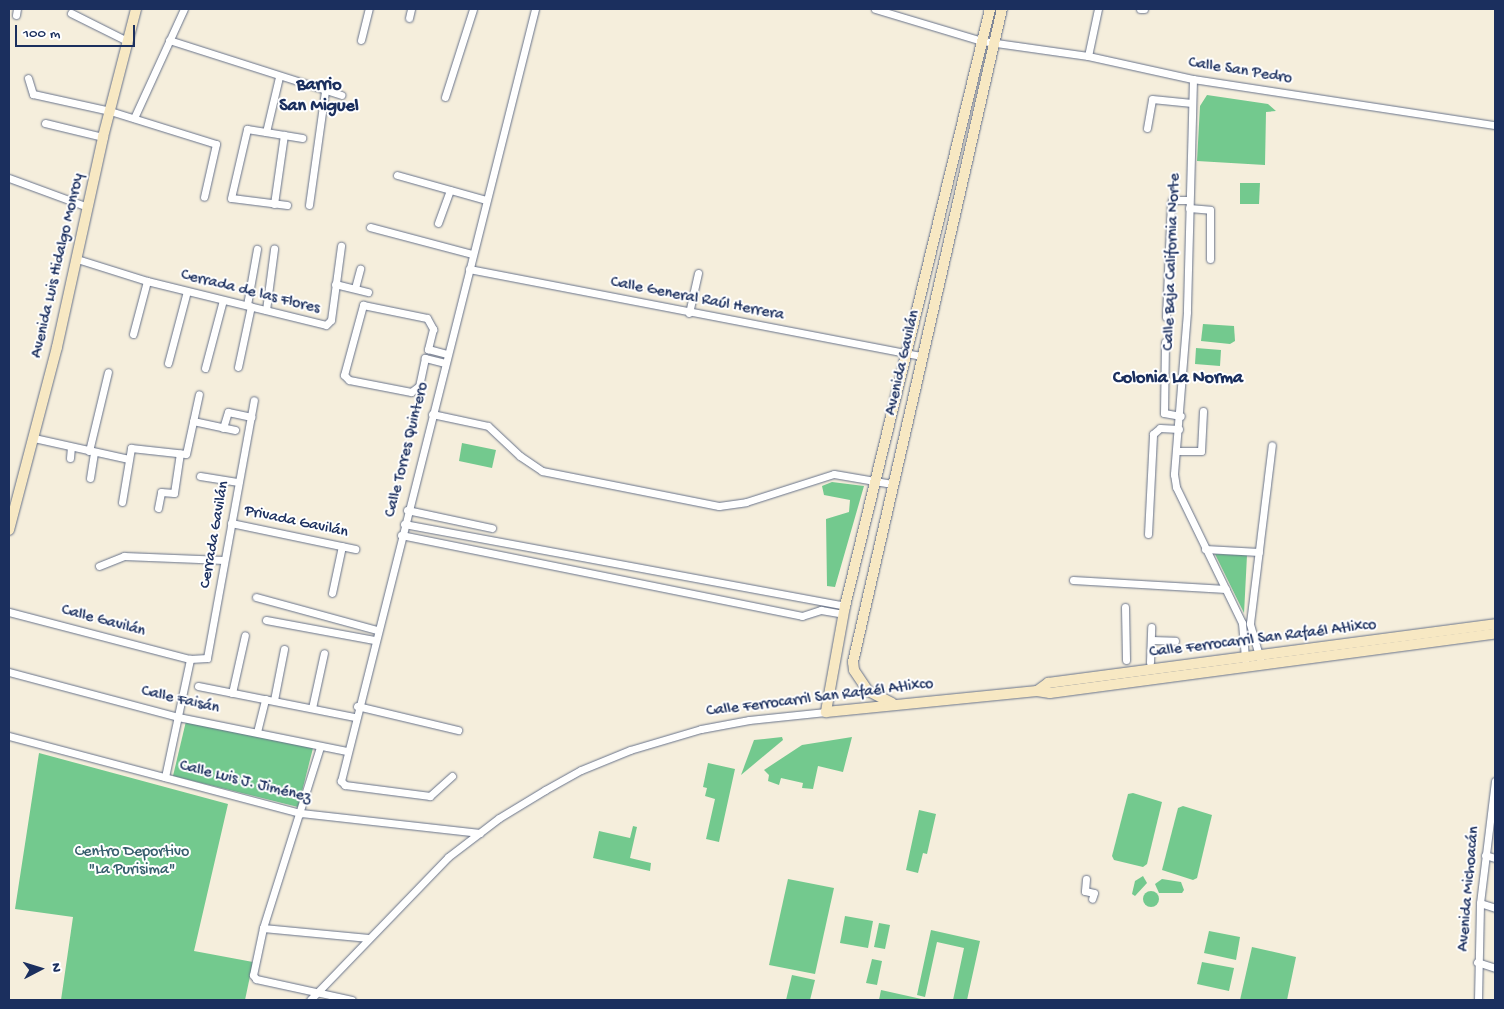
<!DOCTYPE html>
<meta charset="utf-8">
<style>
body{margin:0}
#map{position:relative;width:1504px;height:1009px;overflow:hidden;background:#f5eedc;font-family:"Gochi Hand",sans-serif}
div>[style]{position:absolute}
.green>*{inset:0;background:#73c98e}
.round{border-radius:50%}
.roads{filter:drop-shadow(0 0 1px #67728a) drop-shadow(0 0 1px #67728a)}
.street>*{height:7px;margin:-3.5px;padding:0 3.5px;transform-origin:3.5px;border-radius:3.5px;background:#fff}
.secondary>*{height:10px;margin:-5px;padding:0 5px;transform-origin:5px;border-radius:5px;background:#f7e8c3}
span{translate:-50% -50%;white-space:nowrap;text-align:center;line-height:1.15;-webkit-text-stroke:4px #fff;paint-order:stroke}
.street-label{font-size:16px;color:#1b2f5e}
.park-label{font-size:16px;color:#355d6c}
.neighbourhood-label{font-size:18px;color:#1b2f5e;font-weight:700}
.frame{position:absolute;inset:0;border:10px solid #1b2f5e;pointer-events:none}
.north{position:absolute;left:15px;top:944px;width:50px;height:50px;-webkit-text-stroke:4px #fff;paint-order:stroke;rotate:85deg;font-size:14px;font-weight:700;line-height:20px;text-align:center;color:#1b2f5e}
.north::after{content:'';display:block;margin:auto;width:18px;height:22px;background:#1b2f5e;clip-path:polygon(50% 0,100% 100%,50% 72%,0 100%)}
.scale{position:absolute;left:15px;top:25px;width:120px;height:22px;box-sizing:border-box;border:2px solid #1b2f5e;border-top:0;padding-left:6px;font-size:15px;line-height:18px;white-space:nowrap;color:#1b2f5e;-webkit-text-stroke:4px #fff;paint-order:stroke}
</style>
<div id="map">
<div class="green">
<i style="clip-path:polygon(1207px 95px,1268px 104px,1276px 111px,1266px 112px,1265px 165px,1197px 161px,1200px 106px)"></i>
<i style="clip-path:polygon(1240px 183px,1260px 183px,1259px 204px,1240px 204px)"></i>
<i style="clip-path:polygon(1203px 324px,1234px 326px,1235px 341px,1230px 344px,1201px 341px)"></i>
<i style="clip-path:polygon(1196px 348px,1221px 350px,1220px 366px,1195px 364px)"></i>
<i style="clip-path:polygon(462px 443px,496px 450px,492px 468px,459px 461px)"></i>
<i style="clip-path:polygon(832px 482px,864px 486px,835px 587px,827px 586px,826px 519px,849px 512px,850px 500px,824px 495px,822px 486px)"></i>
<i style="clip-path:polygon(1215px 554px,1247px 555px,1244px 614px,1244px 613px)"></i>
<i style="clip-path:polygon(187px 717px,313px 748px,298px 807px,173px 776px)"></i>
<i style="clip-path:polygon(782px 737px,783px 740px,741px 775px,754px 740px)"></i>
<i style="clip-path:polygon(852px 737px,843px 772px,818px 766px,813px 789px,802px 788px,803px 783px,781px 778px,779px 785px,768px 781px,769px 775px,764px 770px,802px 745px)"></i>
<i style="clip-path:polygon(39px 753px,228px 804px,194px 951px,253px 962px,245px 1000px,61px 1000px,73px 917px,15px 909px)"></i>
<i style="clip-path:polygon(708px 763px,735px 769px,719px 842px,706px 839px,715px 799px,705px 796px,707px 788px,703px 787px)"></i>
<i style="clip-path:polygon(1133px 793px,1162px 802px,1147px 864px,1143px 867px,1114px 860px,1112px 856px,1128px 794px)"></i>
<i style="clip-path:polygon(1183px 806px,1212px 815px,1197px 878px,1193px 880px,1162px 870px,1178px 808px)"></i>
<i style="clip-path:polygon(919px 810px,936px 814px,927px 854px,923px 853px,918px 873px,906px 870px)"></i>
<i style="clip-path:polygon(633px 826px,637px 827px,630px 858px,651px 863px,650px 871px,593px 858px,599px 831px,630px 838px)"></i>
<i style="clip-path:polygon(1143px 876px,1147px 883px,1135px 896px,1132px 894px,1135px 881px)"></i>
<i style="clip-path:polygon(788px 879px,834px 888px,815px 974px,769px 965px)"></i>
<i style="clip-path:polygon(1162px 879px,1181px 882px,1184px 890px,1182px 893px,1159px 893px,1155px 884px)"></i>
<i class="round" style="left:1143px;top:891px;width:16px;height:16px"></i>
<i style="clip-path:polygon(845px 916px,873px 921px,868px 948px,840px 943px)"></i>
<i style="clip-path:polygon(879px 923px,890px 925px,885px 949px,874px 947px)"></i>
<i style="clip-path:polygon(931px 930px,980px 941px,967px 1000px,953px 1000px,964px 948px,937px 942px,925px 997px,917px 995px)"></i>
<i style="clip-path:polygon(1209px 931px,1240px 937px,1236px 960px,1204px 953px)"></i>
<i style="clip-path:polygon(1252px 947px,1296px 957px,1287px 1000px,1240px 1000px)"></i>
<i style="clip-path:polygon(872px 959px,882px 961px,877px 985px,866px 983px)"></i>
<i style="clip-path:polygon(1202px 962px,1234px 968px,1229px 991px,1197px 984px)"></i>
<i style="clip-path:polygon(792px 975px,815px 980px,810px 1000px,786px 1000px)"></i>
<i style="clip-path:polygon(881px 990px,926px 1000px,879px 1000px)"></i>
</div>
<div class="roads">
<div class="street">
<i style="left:875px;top:9px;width:112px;rotate:16.7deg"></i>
<i style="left:982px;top:41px;width:107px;rotate:8.1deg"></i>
<i style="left:1088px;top:56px;width:107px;rotate:12.4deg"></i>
<i style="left:1193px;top:79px;width:305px;rotate:8.7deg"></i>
<i style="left:1140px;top:9px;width:4px"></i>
<i style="left:71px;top:13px;width:63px;rotate:26.6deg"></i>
<i style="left:16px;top:15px;width:6px;rotate:-81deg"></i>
<i style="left:409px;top:18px;width:9px;rotate:-77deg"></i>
<i style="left:169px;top:40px;width:181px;rotate:17.7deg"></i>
<i style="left:361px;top:40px;width:32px;rotate:-76deg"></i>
<i style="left:1088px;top:56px;width:48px;rotate:-78deg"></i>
<i style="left:28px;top:78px;width:17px;rotate:73deg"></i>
<i style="left:33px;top:94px;width:79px;rotate:12.4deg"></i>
<i style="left:110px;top:111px;width:111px;rotate:17.3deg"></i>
<i style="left:216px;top:144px;width:54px;rotate:102.8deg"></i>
<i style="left:1193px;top:79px;width:233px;rotate:91.5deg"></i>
<i style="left:1187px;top:312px;width:163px;rotate:94.6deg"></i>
<i style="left:1174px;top:474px;width:13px;rotate:81deg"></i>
<i style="left:1176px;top:487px;width:151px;rotate:64.1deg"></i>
<i style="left:1242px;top:623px;width:37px;rotate:85deg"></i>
<i style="left:445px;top:97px;width:92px;rotate:-72.3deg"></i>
<i style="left:134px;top:118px;width:120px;rotate:-65.4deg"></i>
<i style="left:45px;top:123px;width:60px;rotate:13.6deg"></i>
<i style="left:1147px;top:128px;width:29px;rotate:-80deg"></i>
<i style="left:1152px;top:99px;width:40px;rotate:5.7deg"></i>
<i style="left:266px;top:132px;width:57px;rotate:-76.7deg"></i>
<i style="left:397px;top:175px;width:92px;rotate:15.7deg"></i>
<i style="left:9px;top:178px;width:84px;rotate:20.2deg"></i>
<i style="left:274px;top:204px;width:70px;rotate:-81.8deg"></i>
<i style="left:287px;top:205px;width:56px;rotate:-172.9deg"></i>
<i style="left:231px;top:198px;width:71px;rotate:-76.9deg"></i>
<i style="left:247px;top:129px;width:56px;rotate:9.3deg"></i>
<i style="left:309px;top:205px;width:115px;rotate:-82deg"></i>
<i style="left:1189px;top:208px;width:21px;rotate:5deg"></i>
<i style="left:1210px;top:210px;width:49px;rotate:90deg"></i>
<i style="left:438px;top:223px;width:35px;rotate:-70deg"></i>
<i style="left:370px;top:227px;width:106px;rotate:14.8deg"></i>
<i style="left:77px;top:259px;width:73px;rotate:17.4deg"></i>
<i style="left:147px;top:281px;width:184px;rotate:13.8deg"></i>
<i style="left:326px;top:325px;width:7px;rotate:-45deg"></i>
<i style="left:331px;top:320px;width:75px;rotate:-82.3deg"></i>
<i style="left:469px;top:269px;width:461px;rotate:10.9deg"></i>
<i style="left:335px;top:284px;width:34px;rotate:14deg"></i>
<i style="left:355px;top:288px;width:20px;rotate:-75deg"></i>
<i style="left:247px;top:305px;width:57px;rotate:-79.9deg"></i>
<i style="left:266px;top:310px;width:62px;rotate:-82.5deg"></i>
<i style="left:689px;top:313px;width:41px;rotate:-77.3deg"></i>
<i style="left:1166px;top:317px;width:113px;rotate:-87.5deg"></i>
<i style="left:1171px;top:204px;width:4px;rotate:-76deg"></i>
<i style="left:1172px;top:200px;width:17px"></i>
<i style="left:133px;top:334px;width:55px;rotate:-75.2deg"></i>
<i style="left:1165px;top:342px;width:71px;rotate:90.8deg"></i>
<i style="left:1164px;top:413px;width:17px;rotate:10deg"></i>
<i style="left:168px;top:363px;width:74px;rotate:-75.2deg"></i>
<i style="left:445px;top:363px;width:21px;rotate:-166deg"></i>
<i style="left:425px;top:358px;width:29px;rotate:102deg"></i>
<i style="left:419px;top:386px;width:10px;rotate:143deg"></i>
<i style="left:411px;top:392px;width:63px;rotate:-169deg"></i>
<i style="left:349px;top:380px;width:7px;rotate:-135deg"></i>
<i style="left:344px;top:375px;width:73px;rotate:-74.8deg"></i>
<i style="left:363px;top:305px;width:65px;rotate:11.5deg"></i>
<i style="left:427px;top:318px;width:13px;rotate:61deg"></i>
<i style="left:433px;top:329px;width:21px;rotate:104deg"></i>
<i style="left:428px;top:349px;width:20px;rotate:15deg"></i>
<i style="left:238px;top:367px;width:62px;rotate:-78deg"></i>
<i style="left:205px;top:368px;width:70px;rotate:-75.2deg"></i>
<i style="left:432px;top:414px;width:57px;rotate:12.1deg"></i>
<i style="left:488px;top:426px;width:44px;rotate:43.2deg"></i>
<i style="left:520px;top:456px;width:27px;rotate:34deg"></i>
<i style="left:542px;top:471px;width:180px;rotate:11.2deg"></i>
<i style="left:719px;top:506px;width:27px;rotate:-8deg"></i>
<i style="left:746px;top:502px;width:92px;rotate:-17.7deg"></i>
<i style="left:834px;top:474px;width:59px;rotate:9.8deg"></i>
<i style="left:193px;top:421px;width:43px;rotate:12.1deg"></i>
<i style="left:223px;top:428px;width:17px;rotate:-73deg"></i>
<i style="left:228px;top:412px;width:24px;rotate:12deg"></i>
<i style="left:34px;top:438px;width:97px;rotate:12.5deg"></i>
<i style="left:89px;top:451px;width:81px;rotate:-76.5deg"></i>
<i style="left:1176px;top:451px;width:25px"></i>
<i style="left:1201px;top:451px;width:40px;rotate:-87.1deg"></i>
<i style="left:70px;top:458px;width:11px;rotate:-85deg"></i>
<i style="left:200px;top:476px;width:39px;rotate:9deg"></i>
<i style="left:90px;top:478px;width:26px;rotate:-81deg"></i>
<i style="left:122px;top:502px;width:55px;rotate:-80.5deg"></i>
<i style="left:131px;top:448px;width:55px;rotate:6.2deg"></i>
<i style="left:186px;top:454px;width:61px;rotate:-77.8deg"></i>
<i style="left:158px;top:508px;width:16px;rotate:-79deg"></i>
<i style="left:161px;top:492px;width:13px;rotate:4deg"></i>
<i style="left:174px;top:493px;width:40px;rotate:-81.5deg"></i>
<i style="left:407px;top:510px;width:87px;rotate:12deg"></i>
<i style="left:231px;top:523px;width:127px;rotate:11.8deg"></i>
<i style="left:404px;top:524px;width:449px;rotate:10.5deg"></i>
<i style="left:1148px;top:534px;width:100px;rotate:-87.1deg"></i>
<i style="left:1153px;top:434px;width:9px;rotate:-41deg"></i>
<i style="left:1160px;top:428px;width:19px;rotate:3deg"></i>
<i style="left:401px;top:535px;width:409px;rotate:11.4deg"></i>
<i style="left:802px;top:616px;width:20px;rotate:-18deg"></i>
<i style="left:821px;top:610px;width:22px;rotate:10deg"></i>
<i style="left:1205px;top:549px;width:54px;rotate:3.2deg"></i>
<i style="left:99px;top:566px;width:27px;rotate:-22deg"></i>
<i style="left:124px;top:556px;width:100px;rotate:2.3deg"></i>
<i style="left:1073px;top:580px;width:153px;rotate:3.4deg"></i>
<i style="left:332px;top:593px;width:48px;rotate:-78deg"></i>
<i style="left:256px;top:597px;width:125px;rotate:15.3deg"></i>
<i style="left:1125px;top:607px;width:53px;rotate:88.9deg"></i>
<i style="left:9px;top:612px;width:187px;rotate:14.6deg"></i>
<i style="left:190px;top:659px;width:17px;rotate:-3deg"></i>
<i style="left:207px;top:658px;width:262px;rotate:-79.7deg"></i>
<i style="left:266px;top:620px;width:110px;rotate:10.5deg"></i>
<i style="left:1151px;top:640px;width:24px;rotate:2deg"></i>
<i style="left:1260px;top:659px;width:37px;rotate:-106deg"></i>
<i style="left:1250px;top:623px;width:179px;rotate:-83deg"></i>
<i style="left:1150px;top:662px;width:35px;rotate:-88deg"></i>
<i style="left:9px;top:672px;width:175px;rotate:14.9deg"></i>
<i style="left:178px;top:717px;width:172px;rotate:11.4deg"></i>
<i style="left:198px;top:686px;width:160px;rotate:11.2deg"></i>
<i style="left:232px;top:693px;width:59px;rotate:-77.4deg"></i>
<i style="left:274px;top:700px;width:52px;rotate:-78.9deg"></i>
<i style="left:357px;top:706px;width:104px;rotate:13.4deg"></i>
<i style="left:312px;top:708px;width:56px;rotate:-77.7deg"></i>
<i style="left:257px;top:732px;width:34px;rotate:-76deg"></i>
<i style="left:9px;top:736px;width:302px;rotate:14.8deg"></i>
<i style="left:301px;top:813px;width:180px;rotate:6.4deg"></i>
<i style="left:320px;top:747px;width:190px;rotate:107.5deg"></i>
<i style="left:263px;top:928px;width:48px;rotate:102deg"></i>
<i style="left:253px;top:975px;width:5px;rotate:53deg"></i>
<i style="left:256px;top:979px;width:98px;rotate:12.3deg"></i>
<i style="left:452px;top:776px;width:30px;rotate:138deg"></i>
<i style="left:430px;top:796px;width:86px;rotate:-172.6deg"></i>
<i style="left:345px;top:785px;width:6px;rotate:-135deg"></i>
<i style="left:341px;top:781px;width:796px;rotate:-75.89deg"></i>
<i style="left:165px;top:777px;width:121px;rotate:-78deg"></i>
<i style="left:1485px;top:855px;width:10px;rotate:17deg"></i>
<i style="left:1086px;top:879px;width:12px;rotate:95deg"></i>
<i style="left:1085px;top:891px;width:9px;rotate:13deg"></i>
<i style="left:1094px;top:893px;width:6px;rotate:108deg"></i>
<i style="left:1480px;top:903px;width:16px;rotate:18deg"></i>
<i style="left:263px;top:928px;width:106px;rotate:5.4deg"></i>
<i style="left:1477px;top:962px;width:19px;rotate:18deg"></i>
<i style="left:310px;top:1000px;width:199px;rotate:-46deg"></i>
<i style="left:448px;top:857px;width:64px;rotate:-37.4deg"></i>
<i style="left:499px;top:818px;width:54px;rotate:-31.3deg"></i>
<i style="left:545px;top:790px;width:41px;rotate:-29.1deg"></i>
<i style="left:581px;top:770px;width:53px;rotate:-22.2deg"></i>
<i style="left:630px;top:750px;width:74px;rotate:-16.5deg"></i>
<i style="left:701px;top:729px;width:49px;rotate:-10.6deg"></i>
<i style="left:749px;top:720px;width:77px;rotate:-5.9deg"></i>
<i style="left:1478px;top:1000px;width:97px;rotate:-88.8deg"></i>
<i style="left:1480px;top:903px;width:123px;rotate:-83deg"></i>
</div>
<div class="secondary">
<i style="left:990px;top:9px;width:614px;rotate:103.65deg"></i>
<i style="left:845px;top:606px;width:108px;rotate:100.2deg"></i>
<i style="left:826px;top:712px;width:212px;rotate:-5.7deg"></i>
<i style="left:1037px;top:691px;width:13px;rotate:9deg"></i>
<i style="left:1050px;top:693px;width:449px;rotate:-7.6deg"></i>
<i style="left:9px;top:530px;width:189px;rotate:-75.3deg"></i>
<i style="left:57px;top:347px;width:215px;rotate:-77.6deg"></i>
<i style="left:103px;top:137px;width:132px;rotate:-75.5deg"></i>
<i style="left:1037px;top:691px;width:14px;rotate:-36deg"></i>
<i style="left:1048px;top:683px;width:451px;rotate:-7.5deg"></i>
<i style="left:892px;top:703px;width:27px;rotate:-153deg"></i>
<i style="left:868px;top:691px;width:25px;rotate:-124deg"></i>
<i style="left:854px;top:670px;width:8px;rotate:-97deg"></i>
<i style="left:853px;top:662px;width:670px;rotate:-77.15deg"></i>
</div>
</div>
<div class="street-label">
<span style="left:1240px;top:72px;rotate:9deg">Calle San Pedro</span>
<span style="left:1173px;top:262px;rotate:-88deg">Calle Baja California Norte</span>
<span style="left:59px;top:266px;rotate:-77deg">Avenida Luis Hidalgo Monroy</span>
<span style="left:250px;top:293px;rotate:14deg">Cerrada de las Flores</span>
<span style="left:697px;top:300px;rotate:11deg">Calle General Raúl Herrera</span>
<span style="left:904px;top:363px;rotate:-77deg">Avenida Gavilán</span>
<span style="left:408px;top:450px;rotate:-76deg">Calle Torres Quintero</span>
<span style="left:296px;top:523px;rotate:12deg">Privada Gavilán</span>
<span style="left:216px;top:535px;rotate:-80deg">Cerrada Gavilán</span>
<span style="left:103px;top:622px;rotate:15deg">Calle Gavilán</span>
<span style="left:1263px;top:640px;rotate:-7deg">Calle Ferrocarril San Rafaél Atlixco</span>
<span style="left:820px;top:699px;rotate:-7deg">Calle Ferrocarril San Rafaél Atlixco</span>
<span style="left:180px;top:701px;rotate:13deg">Calle Faisán</span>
<span style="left:245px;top:783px;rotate:14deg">Calle Luis J. Jiménez</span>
<span style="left:1470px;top:889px;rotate:-85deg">Avenida Michoacán</span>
</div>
<div class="park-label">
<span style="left:132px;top:862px">Centro Deportivo<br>"La Purisima"</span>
</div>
<div class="neighbourhood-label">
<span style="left:319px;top:97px">Barrio<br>San Miguel</span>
<span style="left:1178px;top:379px">Colonia La Norma</span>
</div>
<div class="frame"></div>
<div class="north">N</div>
<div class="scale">100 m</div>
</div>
